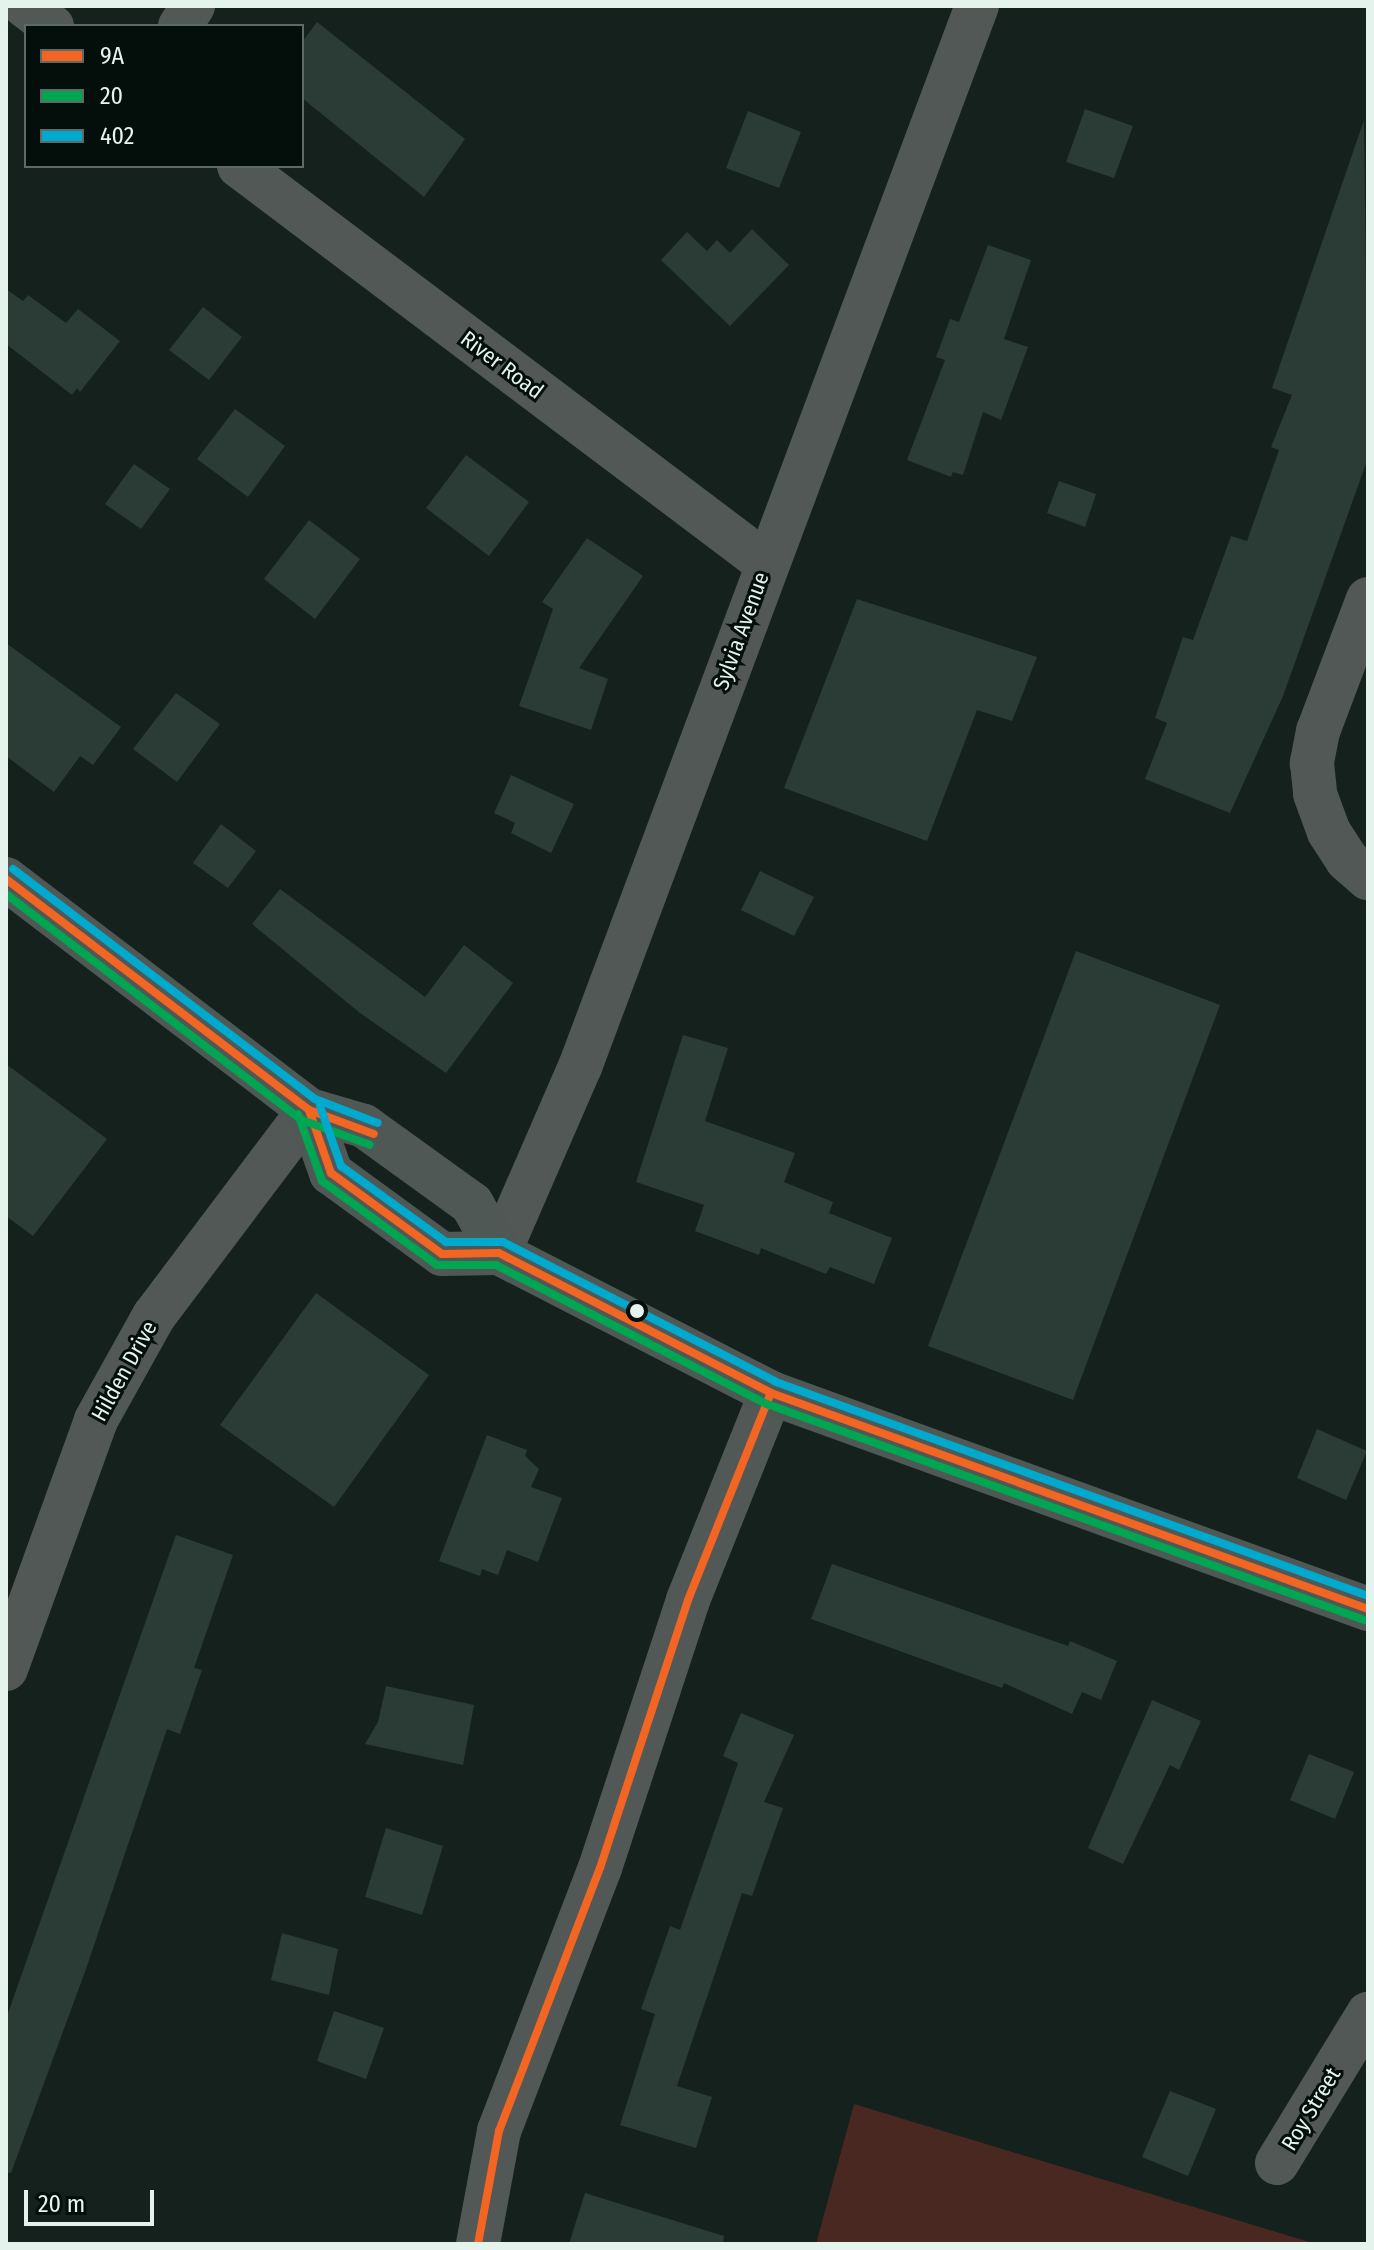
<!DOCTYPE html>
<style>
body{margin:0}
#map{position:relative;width:1374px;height:2250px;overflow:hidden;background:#14211d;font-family:"Fira Sans Condensed",sans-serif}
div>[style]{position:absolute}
.green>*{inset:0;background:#4a2822}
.building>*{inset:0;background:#2b3c36}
.minor>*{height:44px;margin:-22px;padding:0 22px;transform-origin:22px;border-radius:22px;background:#515855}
.major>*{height:44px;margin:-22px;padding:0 22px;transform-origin:22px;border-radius:22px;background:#505855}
.bus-1>*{height:8px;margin:-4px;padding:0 4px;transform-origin:4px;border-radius:4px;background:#f26522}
.bus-2>*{height:8px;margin:-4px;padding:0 4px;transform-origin:4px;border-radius:4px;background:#00a651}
.bus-3>*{height:8px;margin:-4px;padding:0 4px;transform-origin:4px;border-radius:4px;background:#00a9ce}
.dots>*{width:22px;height:22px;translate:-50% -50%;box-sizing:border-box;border:4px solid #040e0a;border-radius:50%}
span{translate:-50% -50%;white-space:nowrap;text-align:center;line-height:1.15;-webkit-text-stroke:6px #040e0a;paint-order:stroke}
.street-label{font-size:22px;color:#e4f4ed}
.frame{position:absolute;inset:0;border:8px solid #e4f4ed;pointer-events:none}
.legend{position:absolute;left:24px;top:24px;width:280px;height:144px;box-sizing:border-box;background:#040e0a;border:2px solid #5e6a65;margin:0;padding:10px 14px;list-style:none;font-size:24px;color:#e4f4ed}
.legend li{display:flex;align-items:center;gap:16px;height:40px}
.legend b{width:40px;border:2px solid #5e6a65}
.scale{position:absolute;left:24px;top:2190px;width:130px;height:36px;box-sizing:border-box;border:4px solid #e4f4ed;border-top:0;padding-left:10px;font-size:24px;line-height:28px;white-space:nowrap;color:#e4f4ed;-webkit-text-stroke:6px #040e0a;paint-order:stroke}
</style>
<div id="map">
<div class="green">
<i style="clip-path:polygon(854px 2104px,1316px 2244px,816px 2244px)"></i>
</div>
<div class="building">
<i style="clip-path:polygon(317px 22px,465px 139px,424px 197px,302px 98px,302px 42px)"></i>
<i style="clip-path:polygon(1085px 109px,1133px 126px,1114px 178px,1066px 162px)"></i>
<i style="clip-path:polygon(748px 111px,801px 132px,779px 188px,726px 168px)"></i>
<i style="clip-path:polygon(1364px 120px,1368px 458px,1283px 696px,1230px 813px,1145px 779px,1167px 723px,1155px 718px,1183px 637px,1193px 640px,1231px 536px,1247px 541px,1279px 450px,1271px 447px,1292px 395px,1272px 388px)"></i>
<i style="clip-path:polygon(752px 229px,789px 265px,730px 326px,661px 260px,687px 232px,707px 251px,717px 240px,730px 253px)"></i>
<i style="clip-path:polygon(988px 245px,1031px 260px,1004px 339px,1028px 347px,1001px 420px,983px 412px,963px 475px,953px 472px,951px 477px,907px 460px,945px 360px,936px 357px,950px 319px,959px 322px)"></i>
<i style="clip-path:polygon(6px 289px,23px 301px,28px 295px,66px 323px,78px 309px,120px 341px,80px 392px,77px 388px,72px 395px,6px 344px)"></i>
<i style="clip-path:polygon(203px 307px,242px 337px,209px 380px,169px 350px)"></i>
<i style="clip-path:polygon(235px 409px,285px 446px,248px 497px,197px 459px)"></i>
<i style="clip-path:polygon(466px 455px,529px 502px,489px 556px,426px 508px)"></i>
<i style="clip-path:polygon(134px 464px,170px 489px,141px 529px,105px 504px)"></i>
<i style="clip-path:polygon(1059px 481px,1096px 494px,1085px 527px,1047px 513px)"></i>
<i style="clip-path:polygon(309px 520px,360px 559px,315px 619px,264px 579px)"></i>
<i style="clip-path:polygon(587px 538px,643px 576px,579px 668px,608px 679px,591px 730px,519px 706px,553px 609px,542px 602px)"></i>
<i style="clip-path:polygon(857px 599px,1037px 657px,1012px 721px,977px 710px,927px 841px,784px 788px)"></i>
<i style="clip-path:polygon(6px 643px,121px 727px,93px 765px,80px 756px,54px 792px,6px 756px)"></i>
<i style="clip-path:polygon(176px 693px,220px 724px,177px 782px,133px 749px)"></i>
<i style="clip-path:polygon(511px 775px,574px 804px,551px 853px,511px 833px,515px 823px,494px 813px)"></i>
<i style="clip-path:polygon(221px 824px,256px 851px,228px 888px,193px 863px)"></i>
<i style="clip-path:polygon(760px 871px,814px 897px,794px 936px,741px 910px)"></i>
<i style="clip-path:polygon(280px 889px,425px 997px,464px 945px,513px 983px,446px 1073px,360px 1013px,252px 924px)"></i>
<i style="clip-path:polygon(1076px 951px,1220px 1005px,1073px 1400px,928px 1346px)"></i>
<i style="clip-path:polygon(683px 1035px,728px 1048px,705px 1121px,795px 1153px,784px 1182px,833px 1202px,829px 1213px,892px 1238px,874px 1284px,830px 1267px,826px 1274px,761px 1248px,759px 1255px,695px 1231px,704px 1205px,636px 1182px)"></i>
<i style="clip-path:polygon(6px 1064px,107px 1139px,33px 1236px,6px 1216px)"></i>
<i style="clip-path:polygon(316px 1293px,429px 1375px,334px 1507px,220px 1425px)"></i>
<i style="clip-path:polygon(1317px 1429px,1367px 1451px,1346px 1500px,1297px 1478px)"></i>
<i style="clip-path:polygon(487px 1435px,527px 1450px,525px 1456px,539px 1469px,531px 1487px,562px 1498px,538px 1562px,507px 1550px,498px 1575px,482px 1569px,480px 1576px,439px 1561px)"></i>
<i style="clip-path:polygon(176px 1535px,233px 1555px,194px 1668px,202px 1670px,180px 1734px,167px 1729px,86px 1969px,11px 2173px,6px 2172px,6px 2019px)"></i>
<i style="clip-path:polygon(832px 1564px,1068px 1646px,1070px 1641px,1117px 1661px,1101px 1700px,1082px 1692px,1072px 1714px,1004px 1683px,1002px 1688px,811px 1619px)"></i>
<i style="clip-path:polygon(386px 1686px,474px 1705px,463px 1765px,365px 1744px,378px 1722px)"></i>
<i style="clip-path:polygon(1152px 1700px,1201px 1721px,1179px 1770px,1170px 1765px,1123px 1864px,1088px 1848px)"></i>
<i style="clip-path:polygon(741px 1713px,794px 1735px,764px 1802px,783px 1808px,752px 1896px,742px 1893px,677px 2086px,712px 2097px,696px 2148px,620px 2125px,655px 2014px,641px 2009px,670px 1926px,680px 1930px,738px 1763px,723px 1756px)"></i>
<i style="clip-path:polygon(1309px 1754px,1354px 1772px,1335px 1819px,1290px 1800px)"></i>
<i style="clip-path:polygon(386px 1828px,443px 1846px,422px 1915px,365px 1897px)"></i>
<i style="clip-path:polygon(282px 1933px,338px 1949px,329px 1995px,271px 1980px)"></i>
<i style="clip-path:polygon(334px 2011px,384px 2028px,366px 2079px,317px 2061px)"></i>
<i style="clip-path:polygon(1170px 2091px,1216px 2109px,1188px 2176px,1142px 2157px)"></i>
<i style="clip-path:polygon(585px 2193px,724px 2236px,723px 2244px,569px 2244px)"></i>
</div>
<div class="minor">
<i style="left:25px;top:6px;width:34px;rotate:37deg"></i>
<i style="left:180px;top:26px;width:24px;rotate:-57deg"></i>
<i style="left:239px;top:166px;width:660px;rotate:36.99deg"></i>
<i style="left:1368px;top:599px;width:141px;rotate:110.7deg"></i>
<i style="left:1318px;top:731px;width:33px;rotate:101deg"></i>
<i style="left:1312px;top:763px;width:31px;rotate:84deg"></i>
<i style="left:1315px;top:794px;width:40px;rotate:69.8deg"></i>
<i style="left:1329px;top:832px;width:33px;rotate:57deg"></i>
<i style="left:1347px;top:860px;width:28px;rotate:41deg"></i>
<i style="left:499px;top:1253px;width:203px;rotate:-66.5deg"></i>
<i style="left:580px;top:1067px;width:1133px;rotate:-69.49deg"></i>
<i style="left:6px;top:1669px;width:265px;rotate:-70.1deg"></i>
<i style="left:96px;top:1420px;width:119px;rotate:-60.9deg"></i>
<i style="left:154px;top:1316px;width:258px;rotate:-53deg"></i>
<i style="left:1277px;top:2163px;width:175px;rotate:-58.6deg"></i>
<i style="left:478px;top:2244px;width:115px;rotate:-79.5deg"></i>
<i style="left:499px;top:2131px;width:282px;rotate:-69deg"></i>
<i style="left:600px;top:1868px;width:282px;rotate:-71.8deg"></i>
<i style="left:688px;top:1600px;width:223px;rotate:-68.2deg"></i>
</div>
<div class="major">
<i style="left:6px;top:879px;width:381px;rotate:37.3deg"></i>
<i style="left:309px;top:1110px;width:57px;rotate:16.2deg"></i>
<i style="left:364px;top:1126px;width:133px;rotate:35.8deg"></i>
<i style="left:472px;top:1204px;width:56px;rotate:61.1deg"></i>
<i style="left:309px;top:1110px;width:67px;rotate:70.8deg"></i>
<i style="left:331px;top:1173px;width:137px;rotate:36.1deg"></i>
<i style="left:442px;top:1254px;width:57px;rotate:-1deg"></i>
<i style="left:499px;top:1253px;width:306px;rotate:27.2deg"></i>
<i style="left:771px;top:1393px;width:635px;rotate:19.89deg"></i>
</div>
<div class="bus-1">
<i style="left:6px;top:879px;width:381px;rotate:37.3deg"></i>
<i style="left:309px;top:1110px;width:69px;rotate:20.3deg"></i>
<i style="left:309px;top:1110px;width:67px;rotate:70.8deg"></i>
<i style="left:331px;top:1173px;width:137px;rotate:36.1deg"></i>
<i style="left:442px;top:1254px;width:57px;rotate:-1deg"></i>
<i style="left:499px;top:1253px;width:306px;rotate:27.2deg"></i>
<i style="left:771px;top:1393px;width:635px;rotate:19.89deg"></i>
<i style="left:478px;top:2244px;width:115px;rotate:-79.5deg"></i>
<i style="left:499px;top:2131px;width:282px;rotate:-69deg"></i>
<i style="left:600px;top:1868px;width:282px;rotate:-71.8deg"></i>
<i style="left:688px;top:1600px;width:223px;rotate:-68.2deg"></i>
</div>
<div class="bus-2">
<i style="left:6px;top:894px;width:372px;rotate:37.4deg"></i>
<i style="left:302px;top:1120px;width:72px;rotate:20.2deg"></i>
<i style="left:298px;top:1114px;width:71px;rotate:70.3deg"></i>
<i style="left:322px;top:1181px;width:142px;rotate:36.1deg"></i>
<i style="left:437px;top:1265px;width:59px"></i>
<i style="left:496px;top:1265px;width:305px;rotate:27.2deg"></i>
<i style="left:767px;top:1404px;width:635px;rotate:19.89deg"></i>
</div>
<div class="bus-3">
<i style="left:13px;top:869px;width:380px;rotate:37.3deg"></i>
<i style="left:315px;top:1099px;width:67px;rotate:20.9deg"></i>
<i style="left:320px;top:1106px;width:64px;rotate:70.7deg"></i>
<i style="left:341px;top:1166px;width:130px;rotate:35.9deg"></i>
<i style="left:446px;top:1242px;width:57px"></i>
<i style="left:503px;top:1242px;width:307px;rotate:27.1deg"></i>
<i style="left:776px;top:1382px;width:629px;rotate:19.87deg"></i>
</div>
<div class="dots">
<i style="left:637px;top:1311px;background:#e4f4ed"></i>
</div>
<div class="street-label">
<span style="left:502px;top:365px;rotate:37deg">River Road</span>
<span style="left:741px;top:631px;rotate:-70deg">Sylvia Avenue</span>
<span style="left:124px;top:1371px;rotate:-61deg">Hilden Drive</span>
<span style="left:1311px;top:2109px;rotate:-59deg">Roy Street</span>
</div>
<div class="frame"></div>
<ul class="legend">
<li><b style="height:10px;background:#f26522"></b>9A</li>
<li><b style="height:10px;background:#00a651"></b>20</li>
<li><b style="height:10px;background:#00a9ce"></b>402</li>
</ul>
<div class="scale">20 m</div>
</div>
